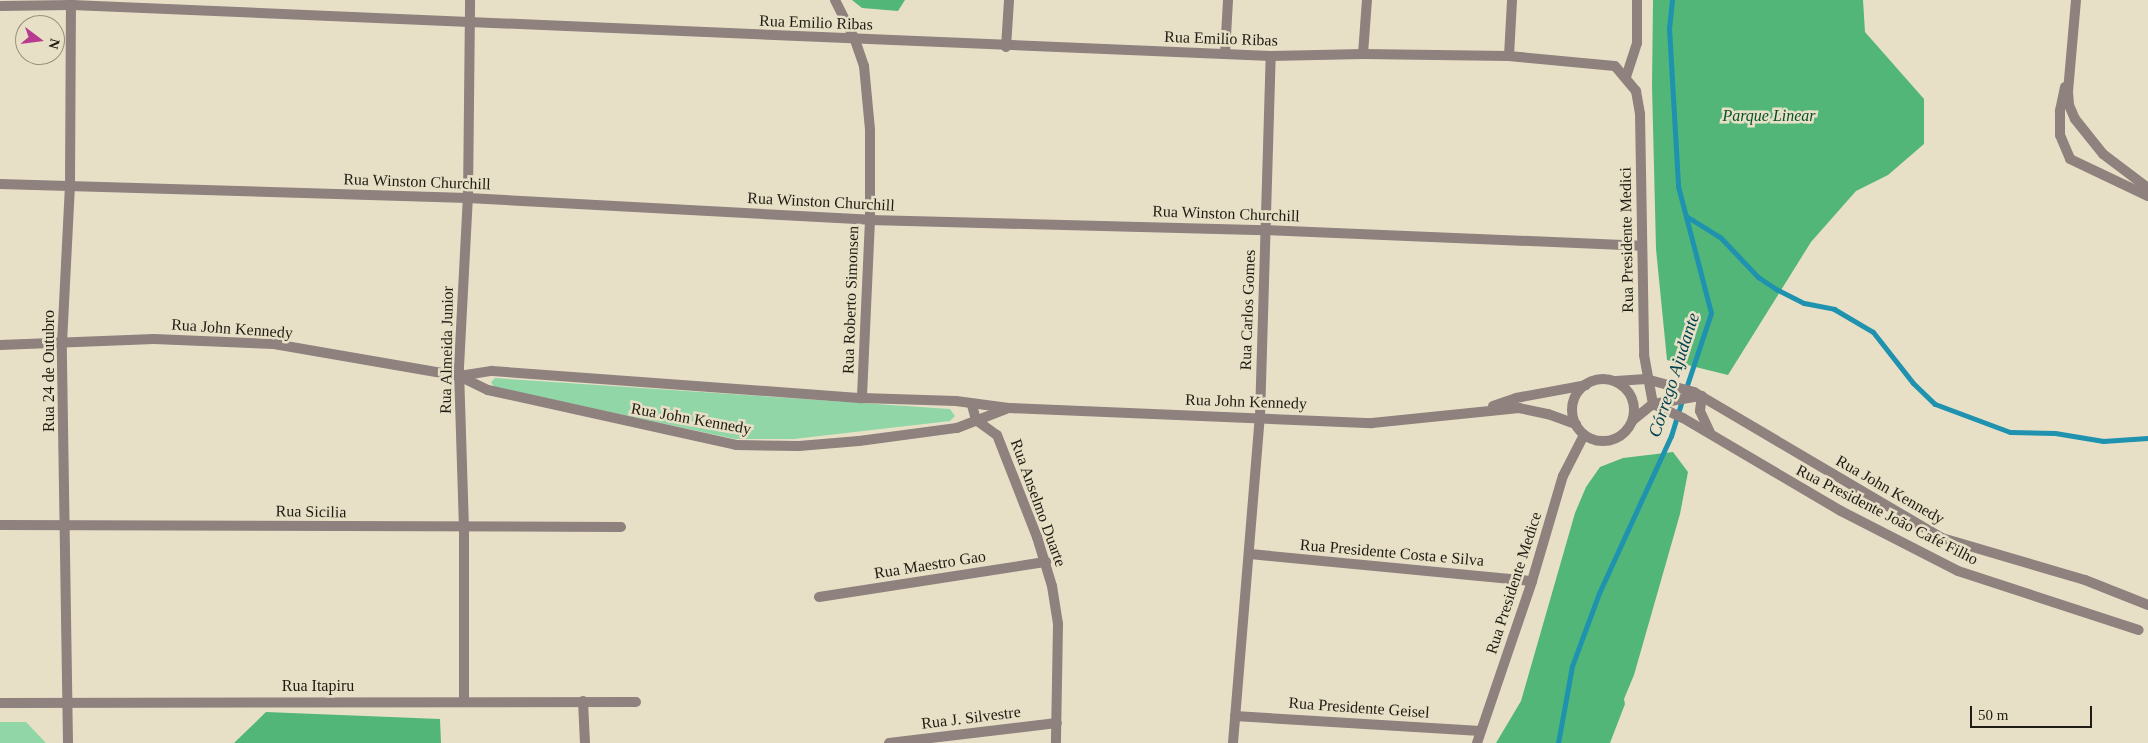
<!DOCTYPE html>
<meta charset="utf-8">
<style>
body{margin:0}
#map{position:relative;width:2148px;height:743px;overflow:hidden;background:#e8e0c6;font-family:Georgia,serif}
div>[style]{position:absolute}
.green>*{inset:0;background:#90d6a7}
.forest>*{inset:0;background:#52b679}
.stream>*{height:5px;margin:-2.5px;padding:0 2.5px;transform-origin:2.5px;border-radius:2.5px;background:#1f92af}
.service>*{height:10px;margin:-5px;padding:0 5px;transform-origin:5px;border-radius:5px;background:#8e817e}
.minor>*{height:10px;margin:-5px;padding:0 5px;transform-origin:5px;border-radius:5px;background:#8e817e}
.tertiary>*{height:10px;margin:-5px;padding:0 5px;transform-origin:5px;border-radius:5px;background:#8e817e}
.tertiary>.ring{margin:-5px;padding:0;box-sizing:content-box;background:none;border:10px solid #8e817e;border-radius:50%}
span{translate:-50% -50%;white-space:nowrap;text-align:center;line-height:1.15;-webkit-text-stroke:5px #e8e0c6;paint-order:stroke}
.street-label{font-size:16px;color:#1f1c13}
.park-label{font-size:16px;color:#00512a;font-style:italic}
.water-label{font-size:18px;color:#004150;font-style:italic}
.north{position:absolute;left:15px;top:15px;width:50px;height:50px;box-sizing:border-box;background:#e8e0c6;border:1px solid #98927e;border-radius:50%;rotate:105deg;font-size:14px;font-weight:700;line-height:20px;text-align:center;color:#1f1c13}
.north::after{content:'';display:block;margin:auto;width:18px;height:22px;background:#b63c8f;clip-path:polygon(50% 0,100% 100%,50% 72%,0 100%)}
.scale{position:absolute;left:1970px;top:706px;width:122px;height:22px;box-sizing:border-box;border:2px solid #1f1c13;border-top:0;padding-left:6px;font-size:15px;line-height:18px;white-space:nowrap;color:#1f1c13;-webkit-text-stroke:4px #e8e0c6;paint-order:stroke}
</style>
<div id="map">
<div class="green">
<i style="clip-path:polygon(495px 378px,950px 409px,955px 416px,950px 421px,794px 439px,735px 439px,494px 387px,491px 382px)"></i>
<i style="clip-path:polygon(0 722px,26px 722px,46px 743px,0 743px)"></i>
</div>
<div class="forest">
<i style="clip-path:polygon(852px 0,905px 0,898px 11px,862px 8px)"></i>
<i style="clip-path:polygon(1653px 0,1863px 0,1865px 32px,1924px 99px,1924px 144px,1888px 175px,1856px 191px,1811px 242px,1728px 375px,1667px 360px,1656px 249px,1652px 86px)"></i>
<i style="clip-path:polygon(1673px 452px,1688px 472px,1680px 514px,1634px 675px,1624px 699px,1625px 704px,1610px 743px,1496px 743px,1521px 701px,1575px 513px,1586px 487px,1600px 467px,1623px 458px)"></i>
<i style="clip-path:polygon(266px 712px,440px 719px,441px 743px,234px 743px)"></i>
</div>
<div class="stream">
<i style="left:1672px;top:0;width:28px;rotate:96deg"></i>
<i style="left:1669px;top:28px;width:158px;rotate:86.7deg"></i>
<i style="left:1678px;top:186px;width:131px;rotate:75.4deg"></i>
<i style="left:1711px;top:313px;width:82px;rotate:108.4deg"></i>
<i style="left:1686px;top:216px;width:40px;rotate:32deg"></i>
<i style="left:1720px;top:237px;width:55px;rotate:46.5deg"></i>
<i style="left:1758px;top:277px;width:22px;rotate:34deg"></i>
<i style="left:1776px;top:289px;width:31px;rotate:27deg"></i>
<i style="left:1804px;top:303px;width:31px;rotate:11deg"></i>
<i style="left:1834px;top:309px;width:45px;rotate:30.5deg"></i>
<i style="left:1873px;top:332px;width:65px;rotate:51.9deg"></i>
<i style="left:1913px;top:383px;width:30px;rotate:44deg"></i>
<i style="left:1935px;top:404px;width:80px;rotate:20.5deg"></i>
<i style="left:2010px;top:432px;width:45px;rotate:1.3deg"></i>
<i style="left:2055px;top:433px;width:49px;rotate:9.5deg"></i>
<i style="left:2103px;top:441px;width:45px;rotate:-3.8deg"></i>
<i style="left:1558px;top:743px;width:78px;rotate:-79.7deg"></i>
<i style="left:1572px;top:666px;width:78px;rotate:-69.7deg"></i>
<i style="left:1599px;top:593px;width:173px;rotate:-65.4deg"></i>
<i style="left:1671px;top:436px;width:38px;rotate:-73deg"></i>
</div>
<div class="service">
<i style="left:1626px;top:77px;width:36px;rotate:-72deg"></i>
<i style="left:1637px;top:43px;width:43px;rotate:-90deg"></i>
</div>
<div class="minor">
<i style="left:835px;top:0;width:45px;rotate:63.4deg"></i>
<i style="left:855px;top:40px;width:28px;rotate:71deg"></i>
<i style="left:864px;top:66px;width:64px;rotate:84.6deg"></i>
<i style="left:870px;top:130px;width:90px;rotate:90deg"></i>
<i style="left:870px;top:220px;width:178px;rotate:92.6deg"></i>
<i style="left:2076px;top:0;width:91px;rotate:95deg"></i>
<i style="left:2068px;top:91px;width:14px;rotate:86deg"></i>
<i style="left:2069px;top:105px;width:15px;rotate:67deg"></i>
<i style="left:2075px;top:119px;width:45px;rotate:51.3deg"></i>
<i style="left:2103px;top:154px;width:56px;rotate:37.1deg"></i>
<i style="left:0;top:6px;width:72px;rotate:-0.8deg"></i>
<i style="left:72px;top:5px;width:1200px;rotate:2.44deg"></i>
<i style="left:1271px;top:56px;width:92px;rotate:-1.2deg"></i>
<i style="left:1363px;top:54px;width:146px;rotate:0.8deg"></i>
<i style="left:1509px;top:56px;width:106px;rotate:5.4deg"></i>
<i style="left:1615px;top:66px;width:33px;rotate:50deg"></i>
<i style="left:1636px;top:91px;width:23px;rotate:80deg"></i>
<i style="left:1640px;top:114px;width:241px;rotate:89deg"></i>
<i style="left:1644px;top:355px;width:50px;rotate:79.6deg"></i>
<i style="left:1653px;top:404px;width:33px;rotate:25deg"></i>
<i style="left:1683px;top:418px;width:183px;rotate:30.5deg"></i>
<i style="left:1841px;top:511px;width:131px;rotate:27.1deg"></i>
<i style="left:1958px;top:571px;width:190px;rotate:18.1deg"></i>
<i style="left:1006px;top:47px;width:47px;rotate:-86.3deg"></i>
<i style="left:1225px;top:54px;width:54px;rotate:-86.8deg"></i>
<i style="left:1363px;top:54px;width:54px;rotate:-85.8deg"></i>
<i style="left:1509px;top:56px;width:56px;rotate:-86.9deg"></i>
<i style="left:2065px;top:87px;width:25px;rotate:102deg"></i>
<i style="left:2060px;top:111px;width:24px;rotate:90deg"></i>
<i style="left:2060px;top:135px;width:26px;rotate:67deg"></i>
<i style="left:2070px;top:159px;width:86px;rotate:25.4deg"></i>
<i style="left:0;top:184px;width:468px;rotate:1.7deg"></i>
<i style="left:468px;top:198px;width:403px;rotate:3.1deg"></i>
<i style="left:870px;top:220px;width:395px;rotate:1.5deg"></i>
<i style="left:1265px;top:230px;width:376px;rotate:2.4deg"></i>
<i style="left:1702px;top:396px;width:15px;rotate:98deg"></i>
<i style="left:1700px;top:411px;width:23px;rotate:65deg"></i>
<i style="left:972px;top:405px;width:16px;rotate:75deg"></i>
<i style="left:976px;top:420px;width:26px;rotate:36deg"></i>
<i style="left:997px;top:435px;width:110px;rotate:68.6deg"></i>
<i style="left:1037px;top:537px;width:51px;rotate:73deg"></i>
<i style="left:1052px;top:586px;width:38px;rotate:81deg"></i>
<i style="left:1058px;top:624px;width:119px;rotate:91deg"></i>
<i style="left:0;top:525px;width:621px;rotate:0.18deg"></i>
<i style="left:1250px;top:554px;width:283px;rotate:5.5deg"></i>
<i style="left:819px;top:597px;width:230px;rotate:-8.8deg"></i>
<i style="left:464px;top:700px;width:171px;rotate:-90deg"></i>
<i style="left:464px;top:529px;width:162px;rotate:-91.8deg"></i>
<i style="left:459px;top:367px;width:169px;rotate:-87deg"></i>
<i style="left:468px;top:198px;width:198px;rotate:-89.4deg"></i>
<i style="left:583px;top:701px;width:42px;rotate:87.3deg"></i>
<i style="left:0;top:703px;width:636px;rotate:-0.09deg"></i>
<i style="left:1235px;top:716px;width:246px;rotate:3.5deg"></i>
<i style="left:889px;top:743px;width:169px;rotate:-6.8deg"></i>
<i style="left:1233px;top:743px;width:327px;rotate:-85.3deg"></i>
<i style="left:1260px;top:417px;width:361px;rotate:-88.3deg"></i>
<i style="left:1477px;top:743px;width:171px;rotate:-71.2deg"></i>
<i style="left:1532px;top:581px;width:109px;rotate:-73.6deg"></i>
<i style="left:1563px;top:476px;width:46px;rotate:-62.9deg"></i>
</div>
<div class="tertiary">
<i style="left:0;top:345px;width:154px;rotate:-2.2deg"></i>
<i style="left:154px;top:339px;width:120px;rotate:2.4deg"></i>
<i style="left:274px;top:344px;width:188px;rotate:9.8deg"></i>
<i style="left:459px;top:376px;width:32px;rotate:26deg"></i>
<i style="left:488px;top:390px;width:254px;rotate:12.5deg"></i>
<i style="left:736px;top:445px;width:63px;rotate:0.9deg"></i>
<i style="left:799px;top:446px;width:60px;rotate:-4.8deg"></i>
<i style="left:859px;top:441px;width:99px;rotate:-7.6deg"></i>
<i style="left:957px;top:428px;width:53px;rotate:-21.2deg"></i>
<i style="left:459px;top:376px;width:33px;rotate:-9deg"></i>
<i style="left:492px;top:371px;width:371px;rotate:4.2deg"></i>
<i style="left:862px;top:398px;width:94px;rotate:1.8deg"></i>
<i style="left:956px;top:401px;width:53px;rotate:7.5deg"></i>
<i style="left:1009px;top:408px;width:363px;rotate:2.4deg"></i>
<i style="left:1372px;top:423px;width:148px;rotate:-5.8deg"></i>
<i style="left:1519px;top:408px;width:30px;rotate:12deg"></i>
<i style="left:1548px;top:414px;width:30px;rotate:20deg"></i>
<i class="ring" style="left:1572px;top:379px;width:52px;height:52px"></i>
<i style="left:1616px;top:381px;width:30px;rotate:-4deg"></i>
<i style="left:1646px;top:379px;width:50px;rotate:15.2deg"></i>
<i style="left:1694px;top:392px;width:288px;rotate:30.5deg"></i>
<i style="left:1942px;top:538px;width:149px;rotate:16.4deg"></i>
<i style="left:2085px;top:580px;width:68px;rotate:21.6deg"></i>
<i style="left:1493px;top:406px;width:24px;rotate:-19deg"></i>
<i style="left:1516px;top:398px;width:71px;rotate:-10.5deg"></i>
<i style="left:1633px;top:420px;width:26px;rotate:-39deg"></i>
<i style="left:1653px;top:404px;width:49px;rotate:-9.5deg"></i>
<i style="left:68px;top:743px;width:400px;rotate:-90.9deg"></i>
<i style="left:62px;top:343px;width:157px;rotate:-87.1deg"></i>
<i style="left:70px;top:186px;width:186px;rotate:-89.7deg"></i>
</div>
<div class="street-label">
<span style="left:816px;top:23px;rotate:2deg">Rua Emilio Ribas</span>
<span style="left:1221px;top:39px;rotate:2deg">Rua Emilio Ribas</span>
<span style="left:417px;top:182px;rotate:2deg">Rua Winston Churchill</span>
<span style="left:821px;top:202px;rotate:3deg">Rua Winston Churchill</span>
<span style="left:1226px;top:214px;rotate:2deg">Rua Winston Churchill</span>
<span style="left:1627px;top:240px;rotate:-91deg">Rua Presidente Medici</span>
<span style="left:851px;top:300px;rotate:-88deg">Rua Roberto Simonsen</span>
<span style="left:1248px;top:310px;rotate:-88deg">Rua Carlos Gomes</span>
<span style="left:232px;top:329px;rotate:4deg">Rua John Kennedy</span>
<span style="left:447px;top:350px;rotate:-89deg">Rua Almeida Junior</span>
<span style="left:49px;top:371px;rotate:-90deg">Rua 24 de Outubro</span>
<span style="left:1246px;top:402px;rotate:2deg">Rua John Kennedy</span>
<span style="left:691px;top:419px;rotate:10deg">Rua John Kennedy</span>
<span style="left:1890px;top:490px;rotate:30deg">Rua John Kennedy</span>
<span style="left:1038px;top:503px;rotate:70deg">Rua Anselmo Duarte</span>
<span style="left:311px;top:512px;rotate:1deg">Rua Sicilia</span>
<span style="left:1887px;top:515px;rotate:27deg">Rua Presidente João Café Filho</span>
<span style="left:1392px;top:553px;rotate:5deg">Rua Presidente Costa e Silva</span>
<span style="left:930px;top:565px;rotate:-9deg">Rua Maestro Gao</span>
<span style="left:1514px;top:583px;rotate:-72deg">Rua Presidente Medice</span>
<span style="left:318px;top:686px">Rua Itapiru</span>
<span style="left:1359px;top:708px;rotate:4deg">Rua Presidente Geisel</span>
<span style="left:971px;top:718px;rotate:-7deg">Rua J. Silvestre</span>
</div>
<div class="park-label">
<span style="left:1769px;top:116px">Parque Linear</span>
</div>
<div class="water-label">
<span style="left:1674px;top:375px;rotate:-72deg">Córrego Ajudante</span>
</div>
<div class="north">N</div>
<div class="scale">50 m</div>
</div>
